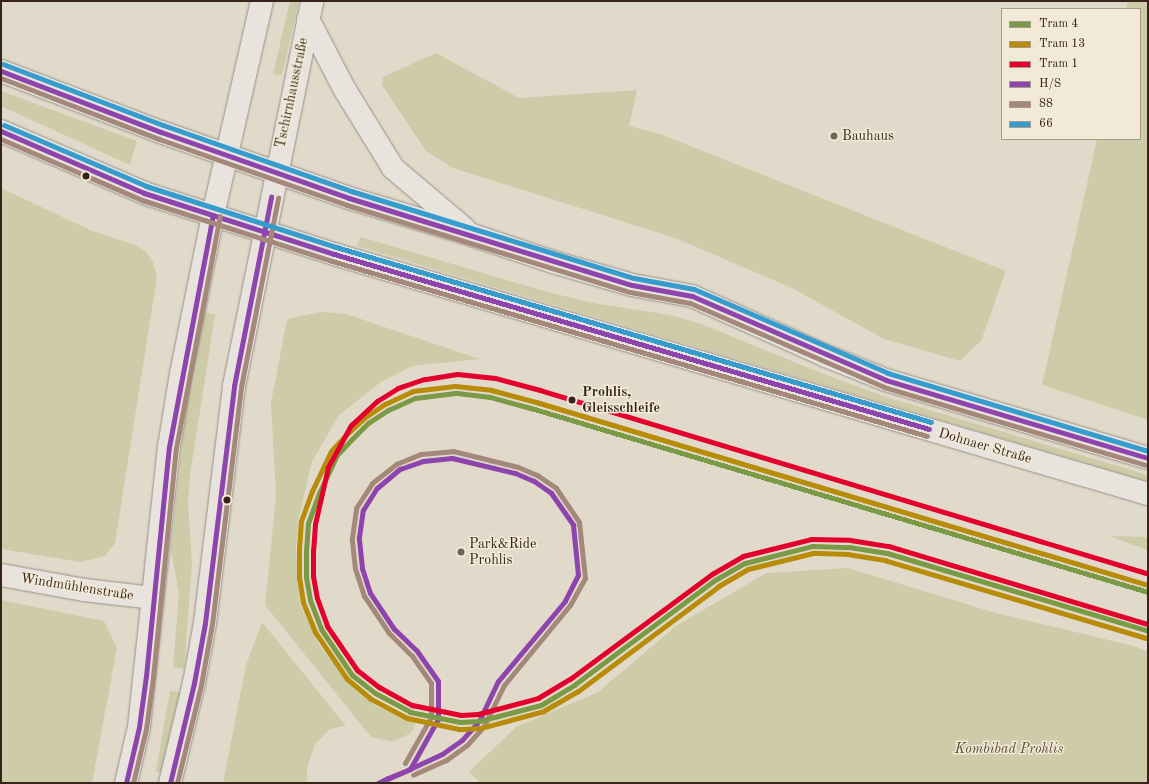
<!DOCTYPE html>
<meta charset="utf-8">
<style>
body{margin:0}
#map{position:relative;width:1149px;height:784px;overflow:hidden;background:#e1dacb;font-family:"Old Standard TT",serif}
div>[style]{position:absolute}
.green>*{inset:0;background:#cecba9}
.roads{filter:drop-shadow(0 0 1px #979086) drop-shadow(0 0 1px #979086)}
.street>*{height:22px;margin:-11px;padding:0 11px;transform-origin:11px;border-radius:11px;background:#e8e4dd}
.secondary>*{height:22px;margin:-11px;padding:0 11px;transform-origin:11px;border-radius:11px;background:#e8e4dd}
.bus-1>*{height:5px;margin:-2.5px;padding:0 2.5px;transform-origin:2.5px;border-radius:2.5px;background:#8e44ad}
.bus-2>*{height:5px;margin:-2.5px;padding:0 2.5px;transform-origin:2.5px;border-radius:2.5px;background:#a4897a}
.bus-3>*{height:5px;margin:-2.5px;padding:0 2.5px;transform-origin:2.5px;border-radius:2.5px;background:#359ccd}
.tram-1>*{height:5px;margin:-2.5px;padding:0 2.5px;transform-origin:2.5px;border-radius:2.5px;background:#7b9a46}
.tram-2>*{height:5px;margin:-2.5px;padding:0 2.5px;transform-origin:2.5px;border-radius:2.5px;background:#b88b09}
.tram-3>*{height:5px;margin:-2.5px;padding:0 2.5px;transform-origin:2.5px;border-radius:2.5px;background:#e4002c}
.dots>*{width:11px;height:11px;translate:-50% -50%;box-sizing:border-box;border:2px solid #f2ead7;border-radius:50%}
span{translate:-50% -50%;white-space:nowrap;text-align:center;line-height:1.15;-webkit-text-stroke:3px #f2ead7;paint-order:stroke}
.street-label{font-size:14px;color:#37231a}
.poi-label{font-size:14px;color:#37231a}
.left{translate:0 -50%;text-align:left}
.stop-label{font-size:14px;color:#37231a;font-weight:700}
.park-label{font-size:14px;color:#594a37;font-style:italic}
.frame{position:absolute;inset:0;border:2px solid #37231a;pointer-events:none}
.legend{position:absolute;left:1001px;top:8px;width:140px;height:132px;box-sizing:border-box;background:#f2ead7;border:1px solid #a79a8b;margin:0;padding:5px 7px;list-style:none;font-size:12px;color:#37231a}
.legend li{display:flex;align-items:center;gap:8px;height:20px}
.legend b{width:20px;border:1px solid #a79a8b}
</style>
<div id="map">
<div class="green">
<i style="clip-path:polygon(290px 1px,299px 1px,282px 75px,273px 74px)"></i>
<i style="clip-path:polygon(1128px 1px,1148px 1px,1148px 420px,1042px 385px,1097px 139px,1140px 139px,1140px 9px,1126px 9px)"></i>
<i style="clip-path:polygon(436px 53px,519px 98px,637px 90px,629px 126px,660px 134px,1006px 271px,981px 341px,960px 361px,884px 339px,792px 288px,675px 238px,453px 168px,426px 151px,382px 85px,383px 77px)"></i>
<i style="clip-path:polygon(1px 91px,137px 141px,130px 165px,1px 106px)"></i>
<i style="clip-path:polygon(1px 188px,90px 230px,135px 245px,145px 251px,153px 262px,157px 277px,115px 543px,105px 556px,80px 562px,1px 549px)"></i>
<i style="clip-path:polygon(361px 237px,544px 291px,593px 303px,670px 315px,702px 324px,813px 370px,886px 397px,1148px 475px,1148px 482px,357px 246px)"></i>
<i style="clip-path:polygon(204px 312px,215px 315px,190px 475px,188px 503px,192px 564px,184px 669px,173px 667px,179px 594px,171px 550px,185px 415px)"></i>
<i style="clip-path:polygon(321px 312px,346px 314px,480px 359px,412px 366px,381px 382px,339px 415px,312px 462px,299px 516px,296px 550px,300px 604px,319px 645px,341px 672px,375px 706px,416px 722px,411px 733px,393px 742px,371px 737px,265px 605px,276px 497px,271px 403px,287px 319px)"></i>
<i style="clip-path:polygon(1109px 536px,1148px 537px,1148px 550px)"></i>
<i style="clip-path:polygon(848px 568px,996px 613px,1134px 646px,1148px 652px,1148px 783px,481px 783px,469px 772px,516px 727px,598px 692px,676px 626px,766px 573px)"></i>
<i style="clip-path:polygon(1px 600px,104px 621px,117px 648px,92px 783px,1px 783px)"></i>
<i style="clip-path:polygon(262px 622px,346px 726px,330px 729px,315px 744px,307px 768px,307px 783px,223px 783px,246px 665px)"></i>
<i style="clip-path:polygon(170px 691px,181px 692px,162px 773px,156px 771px)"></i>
</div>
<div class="roads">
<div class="street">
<i style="left:1px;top:575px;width:84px;rotate:10.2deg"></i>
<i style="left:84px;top:590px;width:69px;rotate:6.6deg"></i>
</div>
<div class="secondary">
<i style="left:308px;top:19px;width:80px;rotate:62.5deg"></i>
<i style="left:345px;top:90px;width:92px;rotate:58.4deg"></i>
<i style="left:393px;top:168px;width:94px;rotate:40.3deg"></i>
<i style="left:1px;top:71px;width:171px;rotate:20.9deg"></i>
<i style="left:161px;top:132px;width:199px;rotate:19.3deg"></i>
<i style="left:349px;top:198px;width:128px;rotate:16.7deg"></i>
<i style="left:472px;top:235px;width:85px;rotate:18.4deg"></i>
<i style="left:553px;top:262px;width:82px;rotate:16.2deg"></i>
<i style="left:632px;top:285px;width:61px;rotate:10.4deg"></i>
<i style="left:692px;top:296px;width:147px;rotate:24.1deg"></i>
<i style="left:826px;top:356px;width:65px;rotate:21.8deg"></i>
<i style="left:886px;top:380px;width:273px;rotate:16.6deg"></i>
<i style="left:1px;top:131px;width:156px;rotate:23.4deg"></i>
<i style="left:144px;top:193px;width:200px;rotate:17.8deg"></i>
<i style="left:334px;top:254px;width:849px;rotate:16.43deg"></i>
<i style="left:126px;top:783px;width:57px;rotate:-76.9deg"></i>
<i style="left:139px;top:727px;width:282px;rotate:-83.9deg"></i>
<i style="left:169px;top:447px;width:74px;rotate:-80.7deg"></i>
<i style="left:181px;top:374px;width:162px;rotate:-78.6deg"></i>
<i style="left:213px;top:215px;width:220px;rotate:-77.1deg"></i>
<i style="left:170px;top:783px;width:103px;rotate:-76.5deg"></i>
<i style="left:194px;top:683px;width:61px;rotate:-79.6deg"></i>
<i style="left:205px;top:623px;width:239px;rotate:-83deg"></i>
<i style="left:234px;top:386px;width:393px;rotate:-78.5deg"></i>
</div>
</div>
<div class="bus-1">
<i style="left:1px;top:71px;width:171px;rotate:20.9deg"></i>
<i style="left:161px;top:132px;width:199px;rotate:19.3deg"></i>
<i style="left:349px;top:198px;width:296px;rotate:17.1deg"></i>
<i style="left:632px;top:285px;width:61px;rotate:10.4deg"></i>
<i style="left:692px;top:296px;width:211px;rotate:23.4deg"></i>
<i style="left:886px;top:380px;width:273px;rotate:16.6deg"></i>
<i style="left:1px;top:131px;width:156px;rotate:23.4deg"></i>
<i style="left:144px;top:193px;width:200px;rotate:17.8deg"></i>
<i style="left:334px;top:254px;width:620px;rotate:16.39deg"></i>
<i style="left:452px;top:458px;width:65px;rotate:13.4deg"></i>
<i style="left:515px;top:473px;width:21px;rotate:23deg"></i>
<i style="left:534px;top:481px;width:21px;rotate:35deg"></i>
<i style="left:551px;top:493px;width:39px;rotate:55deg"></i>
<i style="left:573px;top:525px;width:50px;rotate:84.3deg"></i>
<i style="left:578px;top:575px;width:29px;rotate:117deg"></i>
<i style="left:565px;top:601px;width:104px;rotate:129.9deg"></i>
<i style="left:498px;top:681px;width:44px;rotate:115.4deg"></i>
<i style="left:479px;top:721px;width:25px;rotate:132deg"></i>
<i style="left:462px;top:740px;width:24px;rotate:145deg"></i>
<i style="left:442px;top:754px;width:35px;rotate:155deg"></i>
<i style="left:410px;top:769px;width:57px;rotate:-60.8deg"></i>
<i style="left:438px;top:719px;width:38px;rotate:-90deg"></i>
<i style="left:438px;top:681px;width:37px;rotate:-125deg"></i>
<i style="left:417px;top:651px;width:32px;rotate:-136deg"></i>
<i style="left:394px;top:629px;width:43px;rotate:-123.7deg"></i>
<i style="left:370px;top:593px;width:26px;rotate:-108deg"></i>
<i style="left:362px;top:568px;width:31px;rotate:-96deg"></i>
<i style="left:359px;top:537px;width:27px;rotate:-82deg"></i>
<i style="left:363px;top:510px;width:26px;rotate:-58deg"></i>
<i style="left:377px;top:488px;width:30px;rotate:-40deg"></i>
<i style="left:400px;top:469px;width:24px;rotate:-19deg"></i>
<i style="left:423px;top:461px;width:29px;rotate:-6deg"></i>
<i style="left:410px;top:769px;width:35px;rotate:156deg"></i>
<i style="left:378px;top:783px;width:11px;rotate:-27deg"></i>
<i style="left:388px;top:778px;width:24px;rotate:-22deg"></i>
<i style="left:126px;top:783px;width:57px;rotate:-76.9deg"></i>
<i style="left:139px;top:727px;width:51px;rotate:-82.2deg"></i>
<i style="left:146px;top:676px;width:230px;rotate:-84.3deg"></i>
<i style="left:169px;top:447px;width:236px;rotate:-79.3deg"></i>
<i style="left:170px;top:783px;width:103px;rotate:-76.5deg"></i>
<i style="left:194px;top:683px;width:61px;rotate:-79.6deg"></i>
<i style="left:205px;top:623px;width:239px;rotate:-83deg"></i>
<i style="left:234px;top:386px;width:193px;rotate:-78.9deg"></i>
</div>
<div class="bus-2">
<i style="left:1px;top:78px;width:169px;rotate:21.1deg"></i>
<i style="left:159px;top:139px;width:199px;rotate:19.3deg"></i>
<i style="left:347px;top:205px;width:296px;rotate:17.1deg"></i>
<i style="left:630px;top:292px;width:61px;rotate:10.4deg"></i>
<i style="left:690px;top:303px;width:211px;rotate:23.4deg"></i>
<i style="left:884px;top:387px;width:273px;rotate:16.6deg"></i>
<i style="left:1px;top:139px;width:154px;rotate:23.4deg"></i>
<i style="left:142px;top:200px;width:200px;rotate:17.8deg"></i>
<i style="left:332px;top:261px;width:620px;rotate:16.39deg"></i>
<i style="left:405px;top:763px;width:53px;rotate:-60.5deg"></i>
<i style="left:431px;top:717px;width:34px;rotate:-90deg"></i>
<i style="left:431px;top:683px;width:33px;rotate:-125deg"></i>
<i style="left:412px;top:656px;width:33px;rotate:-135deg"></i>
<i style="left:389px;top:633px;width:45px;rotate:-124deg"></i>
<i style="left:364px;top:596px;width:28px;rotate:-108deg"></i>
<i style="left:355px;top:569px;width:31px;rotate:-96deg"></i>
<i style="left:352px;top:538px;width:30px;rotate:-82deg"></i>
<i style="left:356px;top:508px;width:30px;rotate:-57deg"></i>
<i style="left:372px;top:483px;width:31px;rotate:-38deg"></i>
<i style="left:396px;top:464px;width:27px;rotate:-22deg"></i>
<i style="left:421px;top:454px;width:32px;rotate:-5deg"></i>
<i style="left:453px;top:451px;width:67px;rotate:13.8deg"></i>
<i style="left:518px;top:467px;width:21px;rotate:23deg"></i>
<i style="left:537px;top:475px;width:23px;rotate:34deg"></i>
<i style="left:556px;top:488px;width:41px;rotate:55.9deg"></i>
<i style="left:579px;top:522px;width:56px;rotate:83.9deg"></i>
<i style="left:585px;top:578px;width:31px;rotate:119deg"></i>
<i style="left:570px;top:605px;width:104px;rotate:129.5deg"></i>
<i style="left:504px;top:685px;width:46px;rotate:116deg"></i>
<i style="left:484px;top:726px;width:25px;rotate:132deg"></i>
<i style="left:467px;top:745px;width:26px;rotate:144deg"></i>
<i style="left:446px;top:760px;width:36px;rotate:156deg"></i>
<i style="left:133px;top:783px;width:56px;rotate:-76.5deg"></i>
<i style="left:146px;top:729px;width:52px;rotate:-82.3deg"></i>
<i style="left:153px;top:677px;width:230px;rotate:-84.3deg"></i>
<i style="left:176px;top:448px;width:236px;rotate:-79.3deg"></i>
<i style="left:177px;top:783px;width:101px;rotate:-76.2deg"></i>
<i style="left:201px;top:685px;width:62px;rotate:-79.8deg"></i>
<i style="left:212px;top:624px;width:239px;rotate:-83deg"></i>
<i style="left:241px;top:387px;width:193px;rotate:-78.9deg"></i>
</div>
<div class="bus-3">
<i style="left:3px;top:64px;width:171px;rotate:20.9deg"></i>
<i style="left:163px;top:125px;width:199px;rotate:19.3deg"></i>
<i style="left:351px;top:191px;width:296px;rotate:17.1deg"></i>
<i style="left:634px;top:278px;width:61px;rotate:10.4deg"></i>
<i style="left:694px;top:289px;width:211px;rotate:23.4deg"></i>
<i style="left:888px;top:373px;width:271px;rotate:16.7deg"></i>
<i style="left:4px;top:125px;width:155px;rotate:23.2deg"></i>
<i style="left:146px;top:186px;width:200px;rotate:17.8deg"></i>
<i style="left:336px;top:247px;width:620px;rotate:16.39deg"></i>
</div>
<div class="tram-1">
<i style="left:1148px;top:592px;width:641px;rotate:-163.4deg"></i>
<i style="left:534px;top:409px;width:46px;rotate:-164.7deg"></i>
<i style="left:490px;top:397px;width:35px;rotate:-173deg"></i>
<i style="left:455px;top:393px;width:40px;rotate:172.9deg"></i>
<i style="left:415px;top:398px;width:30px;rotate:156deg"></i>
<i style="left:388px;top:410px;width:24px;rotate:147deg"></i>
<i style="left:368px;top:423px;width:24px;rotate:135deg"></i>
<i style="left:351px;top:440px;width:21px;rotate:133deg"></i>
<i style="left:337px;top:455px;width:42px;rotate:115.3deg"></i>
<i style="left:319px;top:493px;width:32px;rotate:110deg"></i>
<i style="left:308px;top:523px;width:27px;rotate:94deg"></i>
<i style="left:306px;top:550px;width:27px;rotate:90deg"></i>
<i style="left:306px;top:577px;width:23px;rotate:80deg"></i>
<i style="left:310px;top:600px;width:31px;rotate:69deg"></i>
<i style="left:321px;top:629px;width:55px;rotate:56deg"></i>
<i style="left:352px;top:675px;width:29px;rotate:38deg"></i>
<i style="left:375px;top:693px;width:40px;rotate:28deg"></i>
<i style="left:410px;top:712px;width:51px;rotate:11.3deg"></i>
<i style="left:460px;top:722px;width:19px;rotate:-3deg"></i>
<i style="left:479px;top:721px;width:64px;rotate:-14.5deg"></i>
<i style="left:541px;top:705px;width:39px;rotate:-31deg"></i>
<i style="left:574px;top:685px;width:176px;rotate:-36.7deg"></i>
<i style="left:715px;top:580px;width:34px;rotate:-30deg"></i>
<i style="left:745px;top:563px;width:69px;rotate:-14.2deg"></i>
<i style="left:812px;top:546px;width:37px;rotate:2deg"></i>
<i style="left:849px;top:547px;width:38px;rotate:9deg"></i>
<i style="left:887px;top:553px;width:272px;rotate:16.6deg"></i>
</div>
<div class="tram-2">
<i style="left:1146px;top:638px;width:272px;rotate:-163.4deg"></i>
<i style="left:885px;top:560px;width:37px;rotate:-171deg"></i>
<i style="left:848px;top:554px;width:35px;rotate:-178deg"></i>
<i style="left:813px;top:553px;width:67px;rotate:166.2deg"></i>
<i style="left:748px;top:569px;width:34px;rotate:150deg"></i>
<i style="left:719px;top:586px;width:176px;rotate:143.3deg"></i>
<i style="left:578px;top:691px;width:39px;rotate:150deg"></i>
<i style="left:544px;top:711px;width:65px;rotate:164.9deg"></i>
<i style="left:481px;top:728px;width:22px;rotate:177deg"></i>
<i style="left:459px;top:729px;width:53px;rotate:-168.1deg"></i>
<i style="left:407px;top:718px;width:41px;rotate:-152.2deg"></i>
<i style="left:371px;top:699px;width:31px;rotate:-140deg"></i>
<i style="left:347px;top:679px;width:57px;rotate:-124.2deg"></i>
<i style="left:315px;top:632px;width:32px;rotate:-112deg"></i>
<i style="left:303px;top:602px;width:24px;rotate:-99deg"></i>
<i style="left:299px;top:578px;width:29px;rotate:-90deg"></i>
<i style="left:299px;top:549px;width:28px;rotate:-86deg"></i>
<i style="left:301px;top:521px;width:32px;rotate:-70deg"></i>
<i style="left:312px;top:491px;width:44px;rotate:-64.6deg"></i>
<i style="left:331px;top:451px;width:22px;rotate:-47deg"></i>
<i style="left:346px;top:435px;width:25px;rotate:-43deg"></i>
<i style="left:364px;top:418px;width:25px;rotate:-34deg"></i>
<i style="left:385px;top:404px;width:31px;rotate:-25deg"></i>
<i style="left:413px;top:391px;width:42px;rotate:-6.8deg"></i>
<i style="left:455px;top:386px;width:36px;rotate:6deg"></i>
<i style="left:491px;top:390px;width:47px;rotate:14.9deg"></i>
<i style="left:536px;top:402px;width:639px;rotate:16.65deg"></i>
</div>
<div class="tram-3">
<i style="left:1146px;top:573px;width:633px;rotate:-163.2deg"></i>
<i style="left:540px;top:390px;width:47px;rotate:-165.1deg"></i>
<i style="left:495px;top:378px;width:38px;rotate:-174deg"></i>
<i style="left:457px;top:374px;width:33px;rotate:171deg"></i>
<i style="left:424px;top:379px;width:28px;rotate:161deg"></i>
<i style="left:398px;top:388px;width:25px;rotate:148deg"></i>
<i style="left:377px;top:401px;width:35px;rotate:137deg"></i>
<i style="left:351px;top:425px;width:48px;rotate:118.7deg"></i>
<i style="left:328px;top:467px;width:58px;rotate:102.8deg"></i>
<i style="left:315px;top:524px;width:26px;rotate:94deg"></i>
<i style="left:313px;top:550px;width:26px;rotate:90deg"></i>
<i style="left:313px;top:576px;width:22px;rotate:80deg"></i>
<i style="left:317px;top:598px;width:30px;rotate:70deg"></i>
<i style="left:327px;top:626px;width:53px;rotate:55.7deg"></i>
<i style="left:357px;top:670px;width:28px;rotate:38deg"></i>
<i style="left:379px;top:687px;width:38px;rotate:29deg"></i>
<i style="left:412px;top:705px;width:50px;rotate:11.5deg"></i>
<i style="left:461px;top:715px;width:17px;rotate:-3deg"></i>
<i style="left:478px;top:714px;width:62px;rotate:-14.9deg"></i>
<i style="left:538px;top:698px;width:37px;rotate:-31deg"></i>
<i style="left:570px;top:679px;width:177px;rotate:-36.5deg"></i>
<i style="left:712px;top:574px;width:36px;rotate:-30deg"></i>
<i style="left:743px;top:556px;width:70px;rotate:-14deg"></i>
<i style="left:811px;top:539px;width:39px;rotate:1deg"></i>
<i style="left:850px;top:540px;width:39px;rotate:9deg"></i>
<i style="left:889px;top:546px;width:270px;rotate:16.8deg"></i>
</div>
<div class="dots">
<i style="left:834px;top:136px;background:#726358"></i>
<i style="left:86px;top:176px;background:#37231a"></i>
<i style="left:572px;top:400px;background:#37231a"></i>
<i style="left:227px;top:500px;background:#37231a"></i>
<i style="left:461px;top:552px;background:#726358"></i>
</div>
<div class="street-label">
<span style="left:292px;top:93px;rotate:-78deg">Tschirnhausstraße</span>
<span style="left:985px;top:446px;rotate:16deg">Dohnaer Straße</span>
<span style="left:77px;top:587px;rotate:9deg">Windmühlenstraße</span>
</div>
<div class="poi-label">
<span class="left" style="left:842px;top:136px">Bauhaus</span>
<span class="left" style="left:469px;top:552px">Park&amp;Ride<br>Prohlis</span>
</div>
<div class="stop-label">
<span class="left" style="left:582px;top:400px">Prohlis,<br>Gleisschleife</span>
</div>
<div class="park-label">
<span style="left:1009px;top:749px">Kombibad Prohlis</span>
</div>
<div class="frame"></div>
<ul class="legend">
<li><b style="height:5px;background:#7b9a46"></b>Tram 4</li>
<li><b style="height:5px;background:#b88b09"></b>Tram 13</li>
<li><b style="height:5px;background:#e4002c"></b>Tram 1</li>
<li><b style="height:5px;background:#8e44ad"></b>H/S</li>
<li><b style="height:5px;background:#a4897a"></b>88</li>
<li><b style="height:5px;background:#359ccd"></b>66</li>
</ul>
</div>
